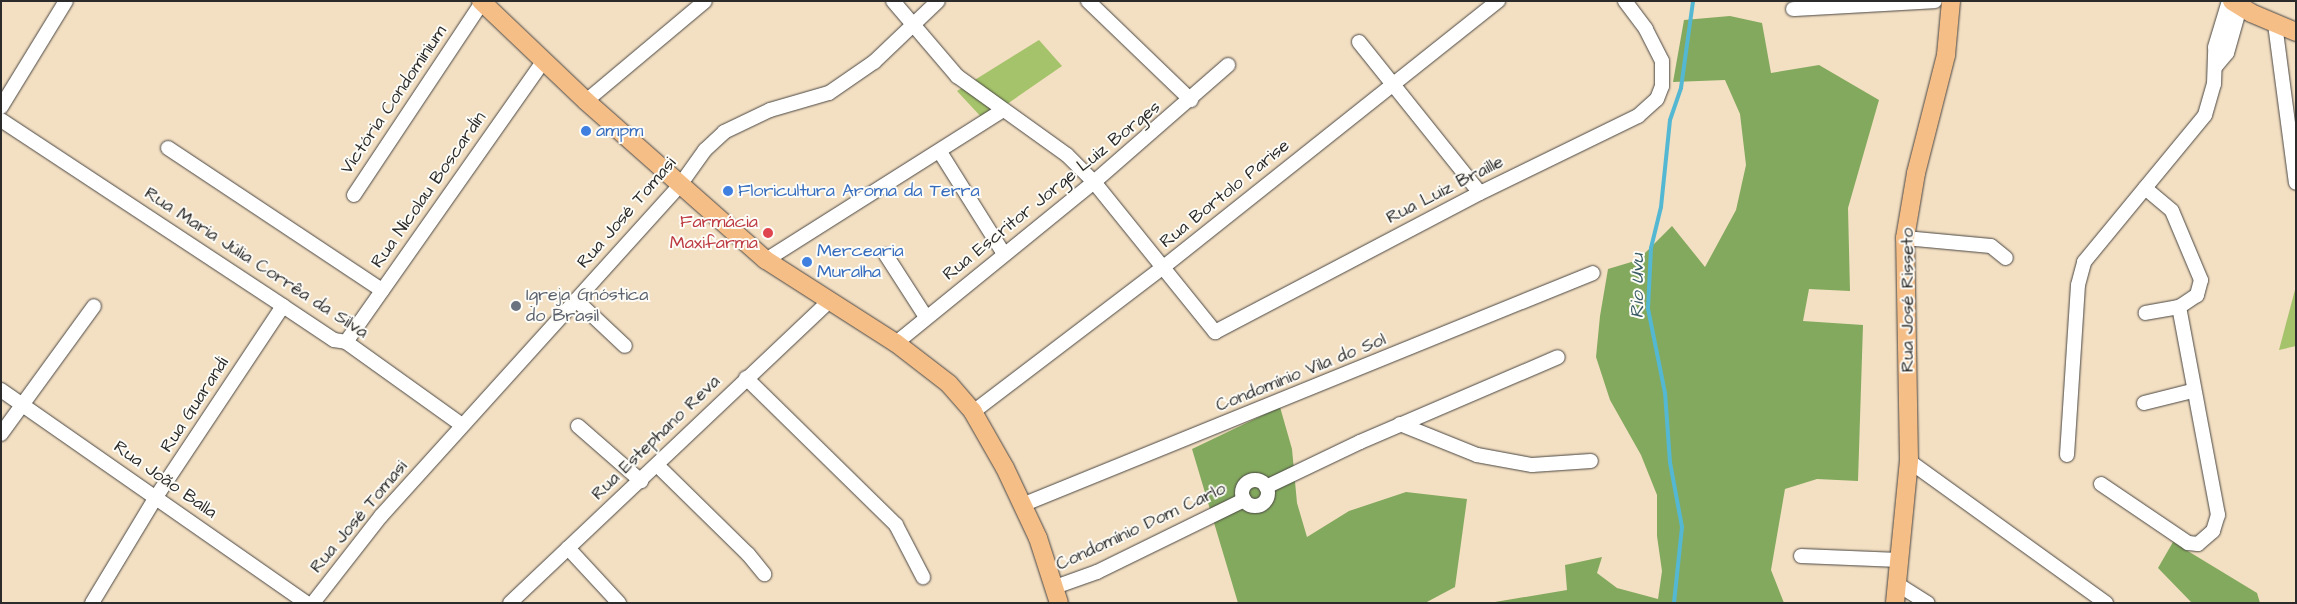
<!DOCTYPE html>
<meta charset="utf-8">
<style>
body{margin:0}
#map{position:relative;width:2297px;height:604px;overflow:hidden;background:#f3dfc2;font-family:"Architects Daughter",sans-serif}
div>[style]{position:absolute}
.green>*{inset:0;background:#a4c36a}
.forest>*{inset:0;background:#83a95e}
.stream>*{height:4px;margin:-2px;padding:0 2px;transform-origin:2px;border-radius:2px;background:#54b8d3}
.roads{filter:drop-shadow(0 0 1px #494642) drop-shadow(0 0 1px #494642)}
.minor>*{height:14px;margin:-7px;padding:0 7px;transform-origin:7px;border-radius:7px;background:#fff}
.minor>.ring{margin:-7px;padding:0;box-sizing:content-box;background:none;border:14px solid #fff;border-radius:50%}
.major>*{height:18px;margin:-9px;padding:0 9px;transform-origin:9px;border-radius:9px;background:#f6be87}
.dots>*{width:14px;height:14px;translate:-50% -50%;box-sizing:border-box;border:2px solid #fdfcf7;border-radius:50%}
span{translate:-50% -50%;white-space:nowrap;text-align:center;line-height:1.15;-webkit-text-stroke:4px #fdfcf7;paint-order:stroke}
.street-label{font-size:18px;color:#2b2b2b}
.shop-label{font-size:18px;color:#366cbe}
.left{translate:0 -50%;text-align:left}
.health-label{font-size:18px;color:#be3a42}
.right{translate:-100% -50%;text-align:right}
.worship-label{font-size:18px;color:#5b616d}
.water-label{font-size:19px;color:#395c66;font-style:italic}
.frame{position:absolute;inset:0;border:2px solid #2b2b2b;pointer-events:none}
</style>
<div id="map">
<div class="green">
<i style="clip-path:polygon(1039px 40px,1062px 66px,984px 120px,957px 91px)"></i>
<i style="clip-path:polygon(2296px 286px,2296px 346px,2279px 350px)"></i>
</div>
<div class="forest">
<i style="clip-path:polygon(1730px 16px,1762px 23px,1771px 73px,1819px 65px,1879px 100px,1848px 208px,1850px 291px,1809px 289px,1803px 321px,1863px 325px,1858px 481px,1817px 479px,1785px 489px,1771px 570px,1784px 603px,1489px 603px,1567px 590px,1565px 565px,1602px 557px,1597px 573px,1617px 588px,1658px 599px,1662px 571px,1657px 536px,1657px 495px,1641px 455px,1610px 400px,1596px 357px,1600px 316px,1608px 269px,1638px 260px,1672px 226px,1705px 267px,1736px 210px,1746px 165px,1740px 114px,1725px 80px,1673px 82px,1684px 20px)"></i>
<i style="clip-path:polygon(1280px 407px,1292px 449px,1297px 503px,1307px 537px,1349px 511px,1406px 492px,1467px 499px,1455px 587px,1425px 603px,1238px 603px,1192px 449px)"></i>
<i style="clip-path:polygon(2173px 542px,2257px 593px,2260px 603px,2192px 603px,2158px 568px)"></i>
</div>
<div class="stream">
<i style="left:1674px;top:603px;width:76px;rotate:-84deg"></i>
<i style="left:1682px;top:527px;width:66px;rotate:-100.5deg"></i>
<i style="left:1670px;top:462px;width:69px;rotate:-94.1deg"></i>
<i style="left:1665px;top:393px;width:86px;rotate:-101.4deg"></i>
<i style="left:1648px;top:309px;width:61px;rotate:-87.2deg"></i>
<i style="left:1651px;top:248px;width:42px;rotate:-76.3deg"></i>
<i style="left:1661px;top:207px;width:87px;rotate:-84.1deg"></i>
<i style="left:1670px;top:120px;width:34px;rotate:-71deg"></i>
<i style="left:1681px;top:88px;width:88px;rotate:-82.1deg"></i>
</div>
<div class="roads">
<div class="minor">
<i style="left:893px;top:1px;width:99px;rotate:49.5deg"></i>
<i style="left:957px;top:76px;width:135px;rotate:35.7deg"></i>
<i style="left:1067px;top:155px;width:38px;rotate:45deg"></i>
<i style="left:1094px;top:182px;width:193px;rotate:51.1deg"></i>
<i style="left:1215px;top:332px;width:299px;rotate:-27.7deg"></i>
<i style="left:1480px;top:193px;width:176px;rotate:-26deg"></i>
<i style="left:1638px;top:116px;width:25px;rotate:-42deg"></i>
<i style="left:1657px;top:99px;width:14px;rotate:-69deg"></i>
<i style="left:1662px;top:86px;width:25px;rotate:-90deg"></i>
<i style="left:1662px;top:61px;width:36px;rotate:-117deg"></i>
<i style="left:1646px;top:29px;width:35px;rotate:-127deg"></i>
<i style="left:1088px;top:1px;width:143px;rotate:43.9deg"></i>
<i style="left:1793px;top:9px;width:142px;rotate:-3.2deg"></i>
<i style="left:2275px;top:24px;width:160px;rotate:82.5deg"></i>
<i style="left:1359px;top:42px;width:193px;rotate:51.3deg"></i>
<i style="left:2216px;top:66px;width:17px;rotate:-50deg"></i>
<i style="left:2227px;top:53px;width:48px;rotate:-74.2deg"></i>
<i style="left:586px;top:101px;width:155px;rotate:-40deg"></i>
<i style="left:1px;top:107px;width:124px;rotate:-58.5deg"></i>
<i style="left:1px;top:120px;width:338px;rotate:33.4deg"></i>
<i style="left:283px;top:306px;width:61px;rotate:33.7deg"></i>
<i style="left:334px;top:340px;width:12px;rotate:9deg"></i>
<i style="left:346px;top:342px;width:143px;rotate:35.6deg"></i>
<i style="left:168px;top:148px;width:257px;rotate:33.6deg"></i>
<i style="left:940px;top:152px;width:120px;rotate:57.9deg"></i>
<i style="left:2145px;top:188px;width:35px;rotate:40deg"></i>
<i style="left:2172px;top:211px;width:75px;rotate:67.2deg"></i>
<i style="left:2201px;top:280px;width:16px;rotate:105deg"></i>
<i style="left:2197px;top:295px;width:22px;rotate:146deg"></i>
<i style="left:2179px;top:307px;width:34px;rotate:170deg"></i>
<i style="left:354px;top:195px;width:232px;rotate:-56.4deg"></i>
<i style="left:1905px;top:238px;width:86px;rotate:5.3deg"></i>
<i style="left:1991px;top:246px;width:19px;rotate:39deg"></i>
<i style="left:886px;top:255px;width:74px;rotate:57.2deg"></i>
<i style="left:766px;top:260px;width:279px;rotate:-32.3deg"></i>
<i style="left:576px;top:300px;width:67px;rotate:43.2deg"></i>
<i style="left:346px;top:342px;width:345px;rotate:-54.9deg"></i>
<i style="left:896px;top:343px;width:255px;rotate:-39.1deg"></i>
<i style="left:1094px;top:182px;width:178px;rotate:-41.1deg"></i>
<i style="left:746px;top:378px;width:210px;rotate:44.4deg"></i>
<i style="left:896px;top:525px;width:59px;rotate:62.6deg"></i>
<i style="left:1px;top:390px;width:372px;rotate:34.9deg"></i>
<i style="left:2144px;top:403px;width:49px;rotate:-14deg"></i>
<i style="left:973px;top:412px;width:236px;rotate:-37.3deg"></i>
<i style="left:1161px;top:269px;width:431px;rotate:-38.5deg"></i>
<i style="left:1400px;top:424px;width:83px;rotate:21.9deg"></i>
<i style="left:1477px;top:455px;width:56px;rotate:10.3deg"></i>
<i style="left:1532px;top:465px;width:59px;rotate:-3.9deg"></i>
<i style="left:578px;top:426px;width:84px;rotate:41.1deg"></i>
<i style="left:1px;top:434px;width:158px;rotate:-54deg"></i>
<i style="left:2067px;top:455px;width:170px;rotate:-86.3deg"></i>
<i style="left:2078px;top:285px;width:24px;rotate:-75deg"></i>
<i style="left:2084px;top:262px;width:190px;rotate:-50.5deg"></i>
<i style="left:2205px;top:115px;width:32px;rotate:-74deg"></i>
<i style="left:2214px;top:84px;width:37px;rotate:-88deg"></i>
<i style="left:2215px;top:47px;width:48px;rotate:-73.1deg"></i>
<i style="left:1909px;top:461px;width:243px;rotate:35.8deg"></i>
<i style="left:658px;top:466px;width:126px;rotate:44.4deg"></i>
<i style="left:748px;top:554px;width:26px;rotate:51deg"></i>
<i class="ring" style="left:1242px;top:480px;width:12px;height:12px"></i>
<i style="left:2101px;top:484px;width:105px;rotate:34.1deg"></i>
<i style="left:2188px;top:543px;width:10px;rotate:6deg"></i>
<i style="left:2198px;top:544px;width:20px;rotate:-41deg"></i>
<i style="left:2213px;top:531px;width:17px;rotate:-73deg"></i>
<i style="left:2218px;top:515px;width:212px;rotate:-100.6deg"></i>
<i style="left:1266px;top:487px;width:104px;rotate:-25.6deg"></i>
<i style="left:1360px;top:442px;width:215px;rotate:-23.2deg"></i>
<i style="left:1022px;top:505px;width:616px;rotate:-22.11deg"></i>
<i style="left:568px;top:548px;width:75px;rotate:47.2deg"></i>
<i style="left:1801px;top:556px;width:98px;rotate:2.3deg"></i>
<i style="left:1897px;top:584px;width:36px;rotate:32deg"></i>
<i style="left:1055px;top:587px;width:45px;rotate:-19.7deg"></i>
<i style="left:1097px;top:572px;width:164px;rotate:-26.1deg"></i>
<i style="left:92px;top:603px;width:124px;rotate:-58.9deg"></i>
<i style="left:156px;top:497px;width:229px;rotate:-56.4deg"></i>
<i style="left:313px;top:603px;width:110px;rotate:-52deg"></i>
<i style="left:381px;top:516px;width:446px;rotate:-47.9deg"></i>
<i style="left:680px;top:185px;width:43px;rotate:-54.5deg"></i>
<i style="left:705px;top:150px;width:26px;rotate:-43deg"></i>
<i style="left:724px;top:132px;width:51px;rotate:-25.6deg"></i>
<i style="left:770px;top:110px;width:61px;rotate:-16.1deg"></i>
<i style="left:829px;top:93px;width:55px;rotate:-34.6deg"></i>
<i style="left:874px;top:62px;width:88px;rotate:-43.6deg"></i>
<i style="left:510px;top:603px;width:439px;rotate:-43.4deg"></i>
</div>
<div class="major">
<i style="left:481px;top:1px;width:145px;rotate:43.6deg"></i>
<i style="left:586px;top:101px;width:240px;rotate:41.5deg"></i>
<i style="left:766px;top:260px;width:154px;rotate:32.6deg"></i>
<i style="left:896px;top:343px;width:67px;rotate:37.7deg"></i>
<i style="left:949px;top:384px;width:37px;rotate:49deg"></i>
<i style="left:973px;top:412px;width:64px;rotate:60.3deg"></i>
<i style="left:1005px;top:468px;width:77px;rotate:64.8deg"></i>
<i style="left:1038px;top:538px;width:68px;rotate:72.1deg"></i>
<i style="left:2232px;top:1px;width:22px;rotate:32deg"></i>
<i style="left:2251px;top:13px;width:49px;rotate:22.9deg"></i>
<i style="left:1895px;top:603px;width:143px;rotate:-84.4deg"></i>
<i style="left:1909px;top:461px;width:223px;rotate:-91deg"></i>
<i style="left:1905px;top:238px;width:66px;rotate:-80.4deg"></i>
<i style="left:1916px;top:173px;width:122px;rotate:-75.7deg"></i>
<i style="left:1946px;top:55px;width:54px;rotate:-84.7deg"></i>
</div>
</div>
<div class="dots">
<i style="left:586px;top:131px;background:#3f7fe0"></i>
<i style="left:728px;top:191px;background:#3f7fe0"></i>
<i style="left:768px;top:233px;background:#e0444e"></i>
<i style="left:807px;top:262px;background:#3f7fe0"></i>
<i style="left:516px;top:306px;background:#6b7280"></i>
</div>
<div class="street-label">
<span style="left:394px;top:100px;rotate:-56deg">Victória Condominium</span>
<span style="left:429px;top:190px;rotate:-55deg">Rua Nicolau Boscardin</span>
<span style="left:1445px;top:190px;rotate:-27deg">Rua Luiz Braille</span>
<span style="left:1052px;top:191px;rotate:-39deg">Rua Escritor Jorge Luiz Borges</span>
<span style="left:1225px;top:194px;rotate:-39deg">Rua Bortolo Parise</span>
<span style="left:627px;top:213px;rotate:-49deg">Rua José Tomasi</span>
<span style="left:256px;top:263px;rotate:33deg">Rua Maria Júlia Corrêa da Silva</span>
<span style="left:1908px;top:300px;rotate:-90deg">Rua José Risseto</span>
<span style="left:1301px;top:373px;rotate:-22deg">Condomínio Vila do Sol</span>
<span style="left:195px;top:405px;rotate:-57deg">Rua Guarandi</span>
<span style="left:656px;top:438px;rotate:-44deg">Rua Estephano Reva</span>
<span style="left:165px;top:480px;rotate:35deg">Rua João Balla</span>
<span style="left:359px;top:517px;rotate:-50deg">Rua José Tomasi</span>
<span style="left:1141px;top:527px;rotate:-25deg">Condomínio Dom Carlo</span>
</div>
<div class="shop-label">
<span class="left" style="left:596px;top:131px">ampm</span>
<span class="left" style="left:738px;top:191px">Floricultura Aroma da Terra</span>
<span class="left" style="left:817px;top:262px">Mercearia<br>Muralha</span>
</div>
<div class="health-label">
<span class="right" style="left:758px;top:233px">Farmácia<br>Maxifarma</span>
</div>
<div class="worship-label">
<span class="left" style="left:526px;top:306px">Igreja Gnóstica<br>do Brasil</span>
</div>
<div class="water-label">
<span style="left:1638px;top:286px;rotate:-90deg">Rio Uvu</span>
</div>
<div class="frame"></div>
</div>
